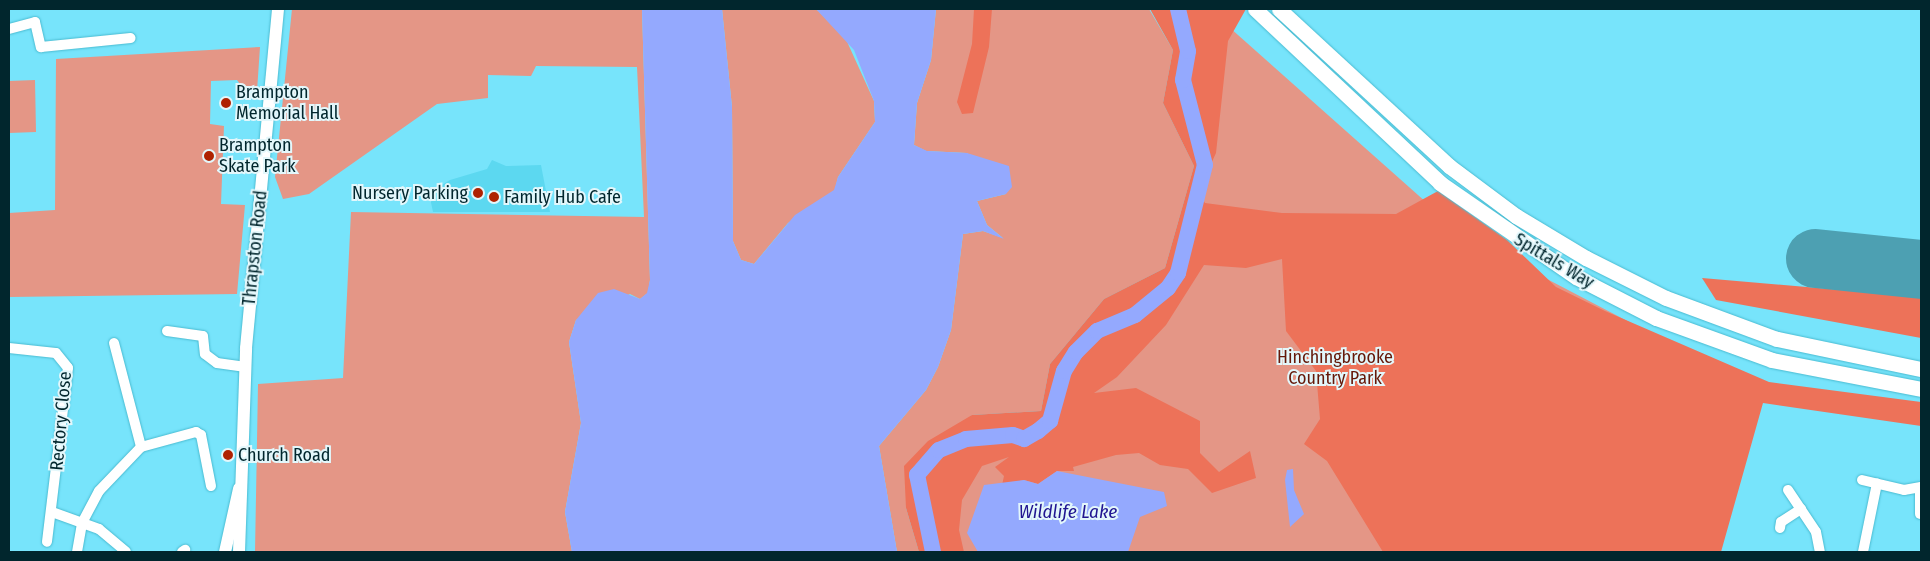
<!DOCTYPE html>
<style>
body{margin:0}
#map{position:relative;width:1930px;height:561px;overflow:hidden;background:#77e4fb;font-family:"Fira Sans Condensed",sans-serif}
div>[style]{position:absolute}
.built>*{inset:0;background:#5cd8f0}
.green>*{inset:0;background:#e49686}
.forest>*{inset:0;background:#ed7259}
.water>*{inset:0;background:#94a9fe}
.river>*{height:16px;margin:-8px;padding:0 8px;transform-origin:8px;border-radius:8px;background:#94a9fe}
.runway>*{height:59px;margin:-29.5px;padding:0 29.5px;transform-origin:29.5px;border-radius:29.5px;background:#4da0b2}
.roads{filter:drop-shadow(0 0 1px #4abbd1) drop-shadow(0 0 1px #4abbd1)}
.minor>*{height:10px;margin:-5px;padding:0 5px;transform-origin:5px;border-radius:5px;background:#fff}
.major>*{height:12px;margin:-6px;padding:0 6px;transform-origin:6px;border-radius:6px;background:#fff}
.highway>*{height:15px;margin:-7.5px;padding:0 7.5px;transform-origin:7.5px;border-radius:7.5px;background:#fff}
.dots>*{width:14px;height:14px;translate:-50% -50%;box-sizing:border-box;border:2px solid #e3f7fb;border-radius:50%}
span{translate:-50% -50%;white-space:nowrap;text-align:center;line-height:1.15;-webkit-text-stroke:4px #e3f7fb;paint-order:stroke}
.poi-label{font-size:18px;color:#01262d}
.left{translate:0 -50%;text-align:left}
.right{translate:-100% -50%;text-align:right}
.street-label{font-size:18px;color:#01262d}
.park-label{font-size:18px;color:#651809}
.water-label{font-size:19px;color:#201591;font-style:italic}
.frame{position:absolute;inset:0;border:10px solid #01262d;pointer-events:none}
</style>
<div id="map">
<div class="built">
<i style="clip-path:polygon(492px 160px,506px 166px,541px 165px,550px 212px,433px 212px,429px 193px,450px 180px,487px 169px)"></i>
</div>
<div class="green">
<i style="clip-path:polygon(292px 9px,642px 9px,650px 280px,648px 293px,640px 299px,630px 294px,576px 320px,569px 342px,581px 423px,565px 512px,572px 552px,255px 552px,258px 384px,343px 378px,351px 212px,644px 217px,637px 67px,536px 66px,531px 76px,488px 75px,488px 98px,437px 104px,309px 194px,283px 199px,275px 177px)"></i>
<i style="clip-path:polygon(722px 9px,816px 9px,844px 35px,874px 101px,875px 122px,838px 177px,835px 190px,788px 223px,754px 264px,741px 260px,733px 241px,732px 107px)"></i>
<i style="clip-path:polygon(936px 9px,1149px 9px,1173px 50px,1163px 103px,1194px 166px,1165px 268px,1104px 299px,1050px 364px,1041px 411px,972px 415px,906px 508px,919px 552px,897px 552px,879px 446px,926px 390px,938px 367px,951px 330px,963px 234px,983px 231px,1003px 238px,987px 225px,977px 201px,1006px 194px,967px 153px,926px 151px,914px 145px,917px 103px,931px 60px)"></i>
<i style="clip-path:polygon(1211px 11px,1463px 235px,1679px 348px,1721px 552px,933px 552px,939px 450px,1024px 439px,1153px 300px,1198px 200px,1205px 165px)"></i>
<i style="clip-path:polygon(260px 47px,257px 91px,245px 91px,237px 80px,211px 81px,210px 124px,224px 126px,221px 204px,245px 205px,237px 294px,9px 297px,9px 213px,55px 210px,56px 59px)"></i>
<i style="clip-path:polygon(35px 80px,36px 132px,9px 133px,9px 81px)"></i>
</div>
<div class="forest">
<i style="clip-path:polygon(974px 9px,992px 9px,989px 47px,973px 113px,962px 114px,957px 102px,972px 44px)"></i>
<i style="clip-path:polygon(1150px 9px,1246px 9px,1228px 41px,1216px 153px,1198px 192px,1205px 203px,1282px 213px,1396px 214px,1438px 191px,1507px 240px,1556px 287px,1605px 311px,1769px 382px,1921px 402px,1921px 426px,1763px 403px,1721px 552px,1383px 552px,1327px 461px,1304px 444px,1320px 419px,1316px 371px,1286px 331px,1282px 259px,1246px 268px,1204px 265px,1166px 325px,1117px 377px,1094px 393px,1136px 388px,1200px 421px,1200px 453px,1219px 472px,1250px 451px,1256px 478px,1212px 493px,1188px 469px,1160px 465px,1139px 453px,1116px 455px,1073px 467px,1074px 471px,1057px 471px,1038px 484px,1024px 480px,1002px 485px,1004px 476px,995px 467px,1009px 457px,982px 466px,962px 500px,959px 530px,964px 552px,919px 552px,906px 508px,904px 466px,928px 441px,972px 415px,1041px 411px,1050px 364px,1104px 299px,1165px 268px,1194px 166px,1163px 103px,1173px 50px)"></i>
<i style="clip-path:polygon(1702px 278px,1921px 297px,1921px 338px,1716px 300px)"></i>
</div>
<div class="water">
<i style="clip-path:polygon(642px 9px,722px 9px,732px 107px,733px 241px,741px 260px,754px 264px,795px 215px,834px 190px,838px 177px,875px 122px,874px 101px,854px 50px,816px 9px,936px 9px,931px 60px,917px 103px,914px 145px,927px 151px,967px 153px,1009px 166px,1012px 187px,1006px 194px,977px 201px,987px 225px,1004px 239px,983px 231px,963px 234px,951px 330px,938px 367px,926px 390px,879px 446px,897px 552px,572px 552px,565px 512px,581px 423px,569px 342px,576px 320px,598px 293px,614px 289px,640px 299px,647px 293px,650px 280px)"></i>
<i style="clip-path:polygon(1293px 469px,1294px 490px,1304px 514px,1290px 527px,1285px 480px,1287px 470px)"></i>
<i style="clip-path:polygon(1057px 471px,1164px 492px,1167px 506px,1140px 517px,1128px 552px,978px 552px,967px 533px,984px 485px,1024px 480px,1038px 484px)"></i>
</div>
<div class="river">
<i style="left:933px;top:552px;width:79px;rotate:-101.7deg"></i>
<i style="left:917px;top:475px;width:33px;rotate:-49deg"></i>
<i style="left:939px;top:450px;width:29px;rotate:-22deg"></i>
<i style="left:966px;top:439px;width:47px;rotate:-4.9deg"></i>
<i style="left:1013px;top:435px;width:12px;rotate:20deg"></i>
<i style="left:1024px;top:439px;width:16px;rotate:-30deg"></i>
<i style="left:1038px;top:431px;width:16px;rotate:-40deg"></i>
<i style="left:1050px;top:421px;width:52px;rotate:-74.4deg"></i>
<i style="left:1064px;top:371px;width:22px;rotate:-58deg"></i>
<i style="left:1076px;top:352px;width:30px;rotate:-45deg"></i>
<i style="left:1097px;top:331px;width:41px;rotate:-22.8deg"></i>
<i style="left:1135px;top:315px;width:43px;rotate:-39.3deg"></i>
<i style="left:1168px;top:288px;width:18px;rotate:-56deg"></i>
<i style="left:1178px;top:273px;width:111px;rotate:-76deg"></i>
<i style="left:1205px;top:165px;width:88px;rotate:-104.5deg"></i>
<i style="left:1183px;top:80px;width:29px;rotate:-80deg"></i>
<i style="left:1188px;top:51px;width:43px;rotate:-103.4deg"></i>
</div>
<div class="runway">
<i style="left:1815px;top:258px;width:107px;rotate:5.9deg"></i>
</div>
<div class="roads">
<div class="minor">
<i style="left:9px;top:29px;width:27px;rotate:-15deg"></i>
<i style="left:35px;top:22px;width:26px;rotate:77deg"></i>
<i style="left:41px;top:47px;width:90px;rotate:-5.7deg"></i>
<i style="left:167px;top:331px;width:36px;rotate:8deg"></i>
<i style="left:203px;top:336px;width:18px;rotate:84deg"></i>
<i style="left:205px;top:354px;width:15px;rotate:37deg"></i>
<i style="left:217px;top:363px;width:29px;rotate:8deg"></i>
<i style="left:114px;top:343px;width:107px;rotate:75.4deg"></i>
<i style="left:9px;top:348px;width:47px;rotate:6.1deg"></i>
<i style="left:56px;top:353px;width:19px;rotate:51deg"></i>
<i style="left:68px;top:368px;width:175px;rotate:96.9deg"></i>
<i style="left:1862px;top:480px;width:43px;rotate:13.4deg"></i>
<i style="left:1904px;top:490px;width:17px;rotate:-10deg"></i>
<i style="left:1788px;top:490px;width:50px;rotate:56.3deg"></i>
<i style="left:1816px;top:532px;width:20px;rotate:79deg"></i>
<i style="left:52px;top:512px;width:50px;rotate:19.9deg"></i>
<i style="left:99px;top:529px;width:35px;rotate:40deg"></i>
<i style="left:1920px;top:514px;width:26px;rotate:-90deg"></i>
<i style="left:1780px;top:528px;width:6px;rotate:-81deg"></i>
<i style="left:1781px;top:522px;width:24px;rotate:-33deg"></i>
<i style="left:77px;top:552px;width:29px;rotate:-80deg"></i>
<i style="left:82px;top:523px;width:36px;rotate:-62deg"></i>
<i style="left:99px;top:491px;width:61px;rotate:-46.3deg"></i>
<i style="left:141px;top:447px;width:57px;rotate:-15.3deg"></i>
<i style="left:196px;top:432px;width:6px;rotate:31deg"></i>
<i style="left:201px;top:435px;width:52px;rotate:78.9deg"></i>
<i style="left:182px;top:552px;width:4px;rotate:-34deg"></i>
<i style="left:1863px;top:552px;width:70px;rotate:-78.5deg"></i>
</div>
<div class="major">
<i style="left:225px;top:552px;width:65px;rotate:-77.5deg"></i>
<i style="left:239px;top:552px;width:204px;rotate:-88deg"></i>
<i style="left:246px;top:348px;width:341px;rotate:-84.6deg"></i>
</div>
<div class="highway">
<i style="left:1255px;top:9px;width:254px;rotate:43.2deg"></i>
<i style="left:1440px;top:183px;width:165px;rotate:34.7deg"></i>
<i style="left:1576px;top:277px;width:90px;rotate:27.1deg"></i>
<i style="left:1656px;top:318px;width:123px;rotate:19.9deg"></i>
<i style="left:1772px;top:360px;width:152px;rotate:11deg"></i>
<i style="left:1279px;top:9px;width:231px;rotate:42.7deg"></i>
<i style="left:1449px;top:166px;width:84px;rotate:36.7deg"></i>
<i style="left:1516px;top:216px;width:82px;rotate:31deg"></i>
<i style="left:1586px;top:258px;width:89px;rotate:26.6deg"></i>
<i style="left:1666px;top:298px;width:118px;rotate:20.3deg"></i>
<i style="left:1777px;top:339px;width:147px;rotate:11.8deg"></i>
</div>
</div>
<div class="dots">
<i style="left:226px;top:103px;background:#af2201"></i>
<i style="left:209px;top:156px;background:#af2201"></i>
<i style="left:478px;top:193px;background:#af2201"></i>
<i style="left:494px;top:197px;background:#af2201"></i>
<i style="left:228px;top:455px;background:#af2201"></i>
</div>
<div class="poi-label">
<span class="left" style="left:236px;top:103px">Brampton<br>Memorial Hall</span>
<span class="left" style="left:219px;top:156px">Brampton<br>Skate Park</span>
<span class="right" style="left:468px;top:193px">Nursery Parking</span>
<span class="left" style="left:504px;top:197px">Family Hub Cafe</span>
<span class="left" style="left:238px;top:455px">Church Road</span>
</div>
<div class="street-label">
<span style="left:255px;top:248px;rotate:-84deg">Thrapston Road</span>
<span style="left:1554px;top:261px;rotate:31deg">Spittals Way</span>
<span style="left:61px;top:421px;rotate:-85deg">Rectory Close</span>
</div>
<div class="park-label">
<span style="left:1335px;top:368px">Hinchingbrooke<br>Country Park</span>
</div>
<div class="water-label">
<span style="left:1068px;top:512px">Wildlife Lake</span>
</div>
<div class="frame"></div>
</div>
